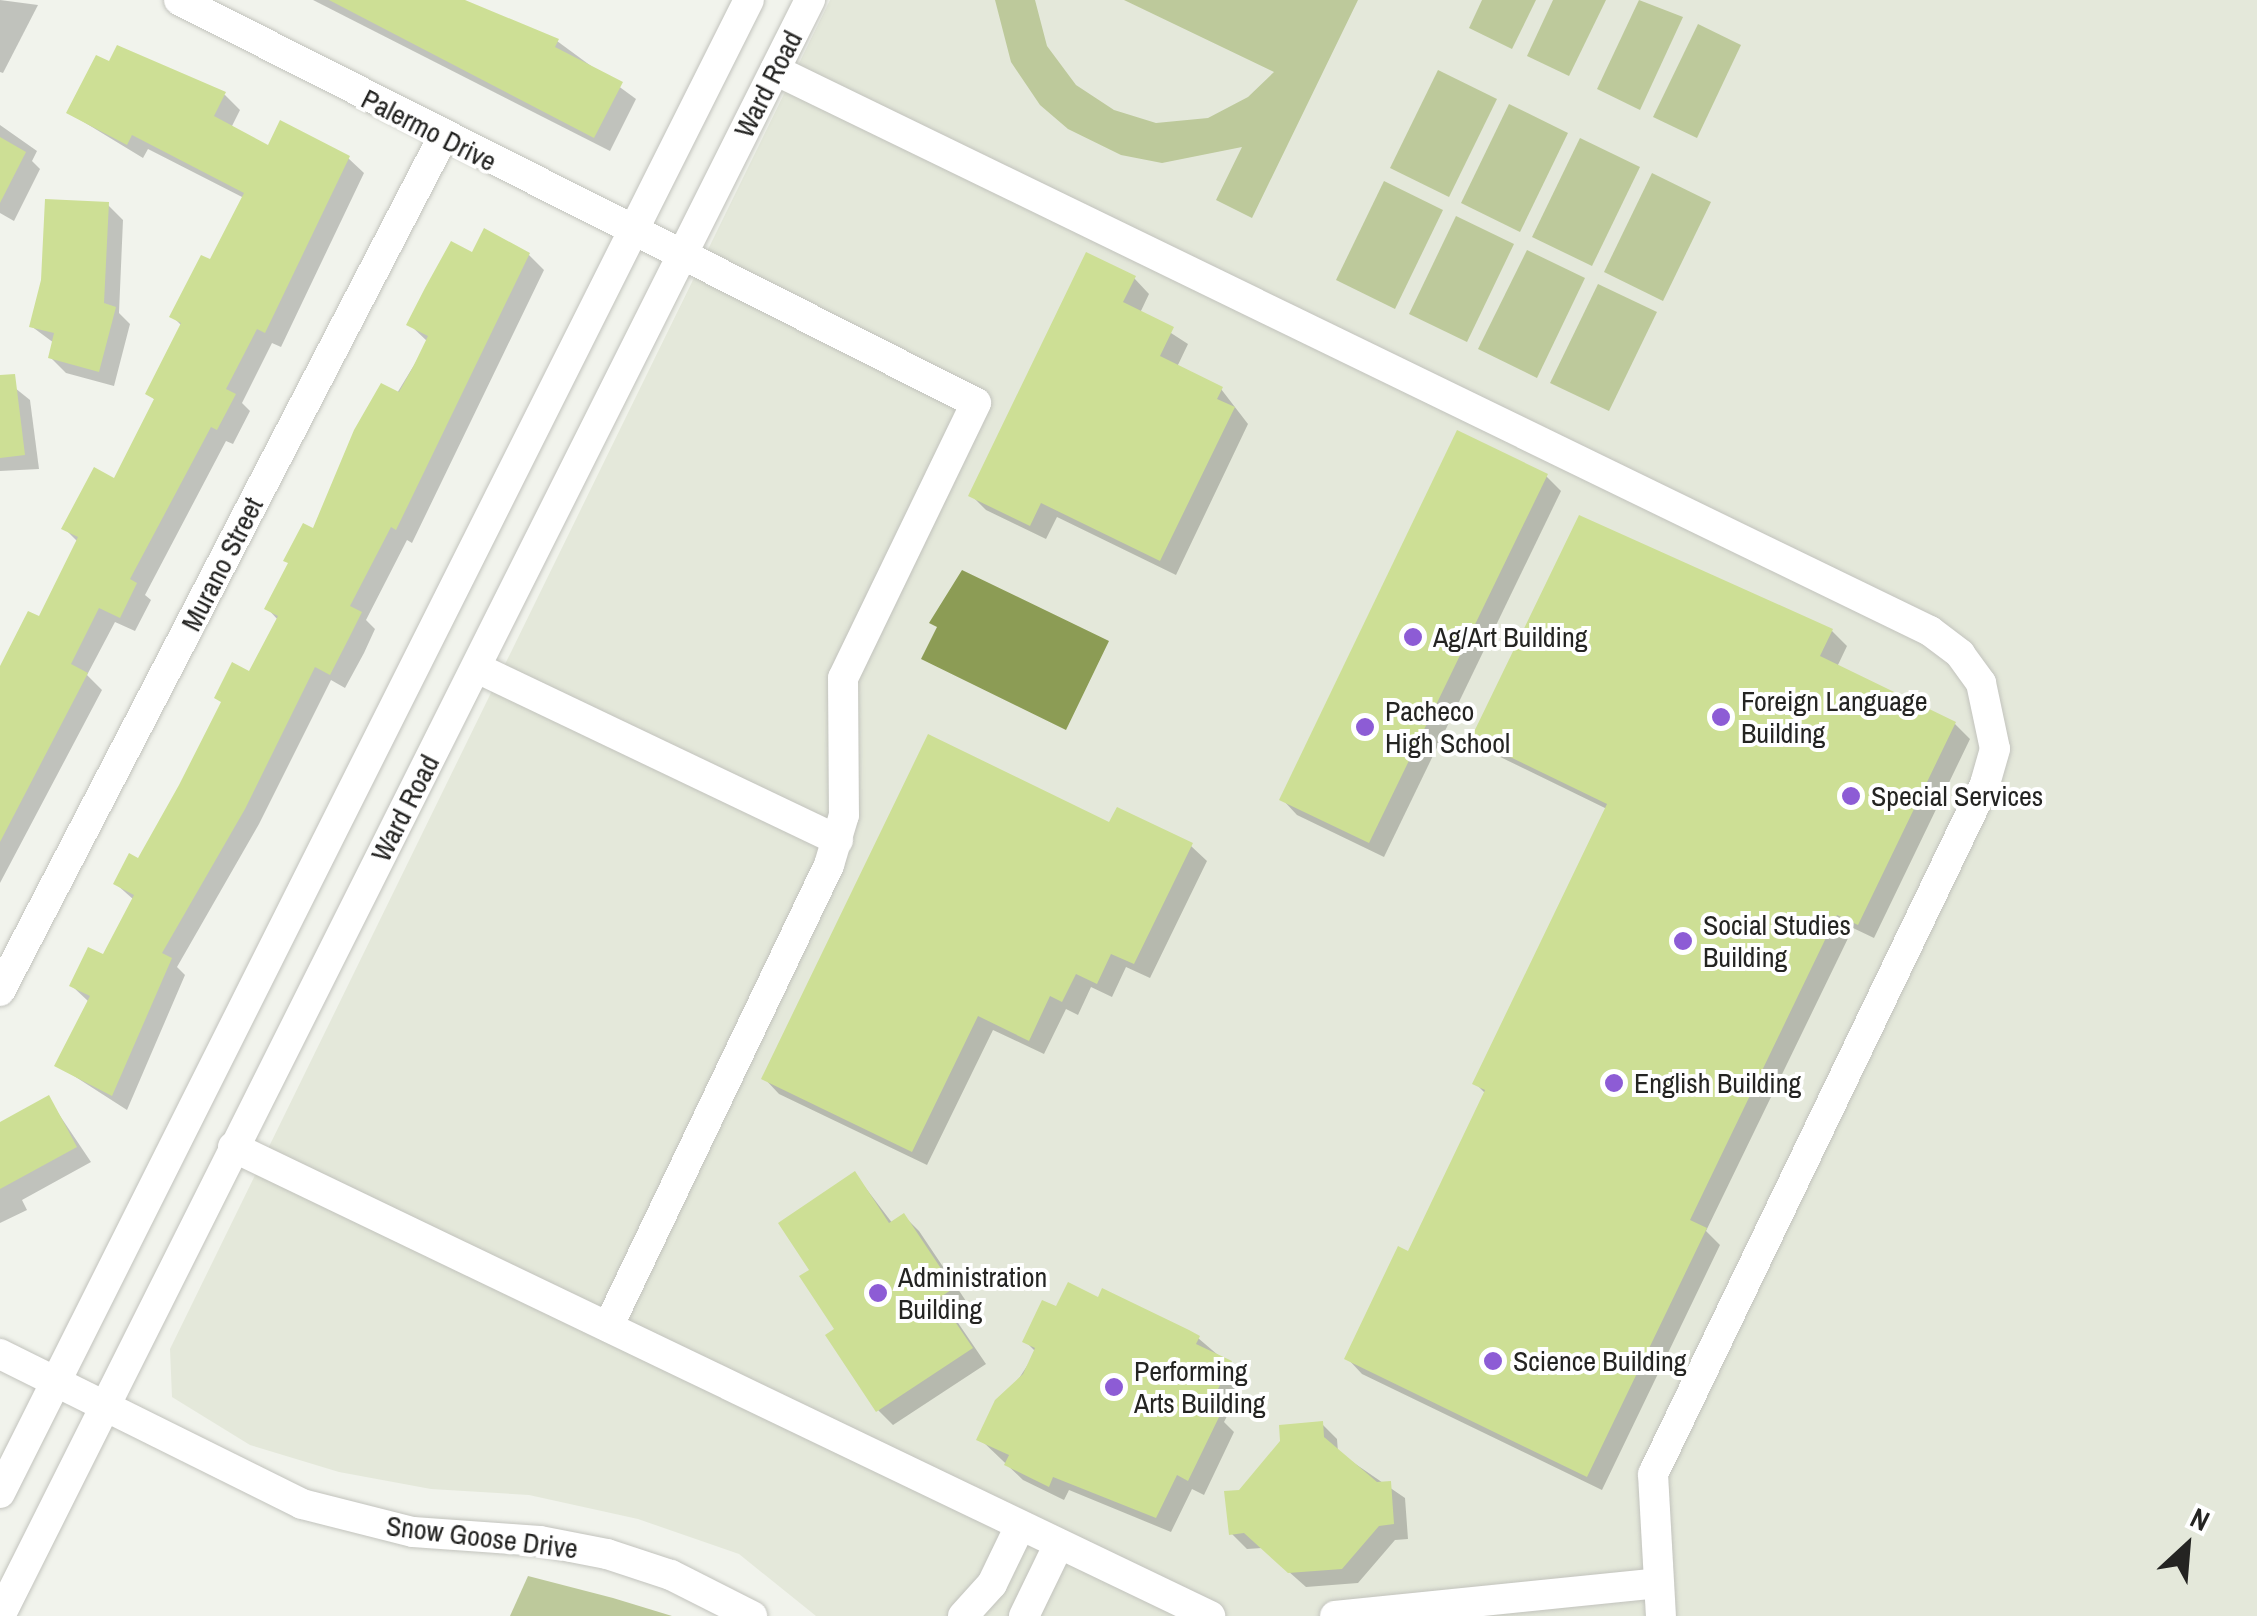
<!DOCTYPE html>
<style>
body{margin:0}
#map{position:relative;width:2257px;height:1616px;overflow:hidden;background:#f1f3ec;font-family:"Archivo Narrow",sans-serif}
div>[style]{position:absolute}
.built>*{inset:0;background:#e4e8da}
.green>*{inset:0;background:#bdc99b}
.water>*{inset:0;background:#8c9c55}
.shadow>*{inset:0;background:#0003}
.building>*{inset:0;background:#cddf95}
.roads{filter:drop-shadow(0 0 2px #c2c3bd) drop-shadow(0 0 2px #c2c3bd)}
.minor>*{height:30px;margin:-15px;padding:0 15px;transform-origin:15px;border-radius:15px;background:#fff}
.dots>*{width:28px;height:28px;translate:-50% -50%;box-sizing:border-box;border:5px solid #fff;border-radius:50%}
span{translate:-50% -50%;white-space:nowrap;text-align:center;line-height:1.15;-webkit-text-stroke:8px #fff;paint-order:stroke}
.street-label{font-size:28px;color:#242422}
.poi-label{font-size:28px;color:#242422}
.left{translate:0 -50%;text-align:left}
.north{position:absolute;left:2137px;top:1496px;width:100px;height:100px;-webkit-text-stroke:8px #fff;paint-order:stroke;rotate:26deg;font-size:28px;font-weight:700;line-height:40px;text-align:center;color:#242422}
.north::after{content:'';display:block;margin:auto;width:35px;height:45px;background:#242422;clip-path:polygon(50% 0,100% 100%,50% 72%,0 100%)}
</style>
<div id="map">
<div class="built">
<i style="clip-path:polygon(830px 0,2257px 0,2257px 1616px,816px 1616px,739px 1554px,638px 1519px,529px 1495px,431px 1489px,339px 1472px,250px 1445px,172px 1397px,170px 1349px)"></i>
</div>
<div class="green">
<i style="clip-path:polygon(995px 0,1035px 0,1047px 46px,1076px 85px,1114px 110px,1156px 123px,1208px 118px,1248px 97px,1274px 72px,1124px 0,1358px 0,1252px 218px,1216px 200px,1242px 147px,1162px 163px,1121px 155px,1068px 129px,1040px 105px,1011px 62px)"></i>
<i style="clip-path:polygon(1482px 0,1536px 0,1512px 49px,1469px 28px)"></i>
<i style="clip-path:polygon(1553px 0,1606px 0,1569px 76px,1527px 56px)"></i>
<i style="clip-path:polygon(1639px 0,1683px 17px,1640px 110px,1597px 89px)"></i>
<i style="clip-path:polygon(1698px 24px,1741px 45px,1697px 138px,1653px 117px)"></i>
<i style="clip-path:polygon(1438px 70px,1497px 99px,1449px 197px,1390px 168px)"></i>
<i style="clip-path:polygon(1509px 104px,1568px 133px,1520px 232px,1461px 203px)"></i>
<i style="clip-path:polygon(1580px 138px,1640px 167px,1592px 266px,1532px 237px)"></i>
<i style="clip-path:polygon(1652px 173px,1711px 202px,1663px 301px,1604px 272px)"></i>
<i style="clip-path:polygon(1384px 181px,1443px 210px,1395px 309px,1336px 280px)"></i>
<i style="clip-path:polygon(1456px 216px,1514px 244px,1467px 342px,1409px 314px)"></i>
<i style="clip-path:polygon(1527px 250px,1585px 278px,1537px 378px,1478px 349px)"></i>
<i style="clip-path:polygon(1598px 284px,1657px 312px,1609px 411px,1550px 383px)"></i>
<i style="clip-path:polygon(528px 1576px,613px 1598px,672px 1616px,510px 1616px)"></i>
</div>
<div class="water">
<i style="clip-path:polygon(962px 570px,1109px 641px,1066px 730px,921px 659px,937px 627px,929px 623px)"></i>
</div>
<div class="shadow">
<i style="clip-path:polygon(0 0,38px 5px,3px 73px,0 72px)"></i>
<i style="clip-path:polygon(313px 0,460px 0,557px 41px,636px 99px,610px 151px)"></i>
<i style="clip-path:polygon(225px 95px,240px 110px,231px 128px,269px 148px,348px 158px,364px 173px,281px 347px,272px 343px,242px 403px,250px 411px,233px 444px,226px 441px,145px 595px,151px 600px,135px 631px,115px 622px,87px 675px,102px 690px,0 883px,0 672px,40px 620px,78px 542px,64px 528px,115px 481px,156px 401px,148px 393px,182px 326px,172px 316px,211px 263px,244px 198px,148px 149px,143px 158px,69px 113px)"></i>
<i style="clip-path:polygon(0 125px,37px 151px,32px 161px,40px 169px,14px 221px,0 213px)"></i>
<i style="clip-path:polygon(108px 205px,123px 220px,119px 313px,130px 324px,114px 386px,66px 373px,50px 357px,54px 343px,31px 326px)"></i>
<i style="clip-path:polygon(473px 255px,529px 255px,544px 270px,412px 543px,407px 540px,366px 620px,375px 629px,364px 653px,345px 688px,331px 680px,259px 824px,177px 967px,185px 975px,127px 1110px,57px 1065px,89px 1002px,72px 986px,104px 958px,134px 900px,116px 884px,139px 861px,250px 674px,278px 620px,267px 608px,428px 342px,409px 324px)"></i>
<i style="clip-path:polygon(1134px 278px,1149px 294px,1140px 313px,1188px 344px,1177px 367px,1221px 389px,1248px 424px,1176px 575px,1057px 517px,1046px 539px,986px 510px,971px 495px)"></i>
<i style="clip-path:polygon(0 376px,30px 400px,39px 469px,0 471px)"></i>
<i style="clip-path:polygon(1546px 476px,1561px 491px,1384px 857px,1297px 815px,1282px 799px)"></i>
<i style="clip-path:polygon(1832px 631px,1847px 646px,1837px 667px,1955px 724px,1970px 739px,1874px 938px,1853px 928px,1706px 1231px,1720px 1245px,1602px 1490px,1362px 1374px,1347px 1358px,1409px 1254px,1486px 1094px,1475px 1083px,1607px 809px,1490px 752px,1474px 737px)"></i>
<i style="clip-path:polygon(1191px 846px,1207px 861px,1150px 978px,1126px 967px,1112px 997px,1091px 987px,1078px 1015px,1066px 1009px,1044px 1054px,993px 1030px,927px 1165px,779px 1094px,764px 1078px)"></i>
<i style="clip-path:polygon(48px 1098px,91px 1162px,22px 1200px,27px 1210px,0 1223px,0 1124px)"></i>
<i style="clip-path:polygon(855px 1174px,893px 1224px,904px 1216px,919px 1231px,968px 1304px,952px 1314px,986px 1364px,893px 1425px,878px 1410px,812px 1270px)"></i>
<i style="clip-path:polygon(1057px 1310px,1198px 1338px,1246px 1379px,1224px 1422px,1234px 1432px,1204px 1495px,1192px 1489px,1171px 1532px,1069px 1490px,1064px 1500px,1023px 1480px,980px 1439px,1036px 1352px,1025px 1341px)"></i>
<i style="clip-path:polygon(1322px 1424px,1337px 1439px,1338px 1452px,1405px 1498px,1408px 1539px,1395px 1540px,1358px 1583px,1306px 1587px,1262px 1548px,1247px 1549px,1232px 1534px,1240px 1492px)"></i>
</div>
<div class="building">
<i style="clip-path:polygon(329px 0,465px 0,559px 39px,555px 47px,623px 82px,594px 138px)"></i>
<i style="clip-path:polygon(117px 45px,226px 92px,214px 116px,268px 145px,280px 120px,350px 156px,265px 333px,257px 329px,226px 389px,236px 394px,217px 430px,211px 427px,130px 579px,137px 583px,120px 618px,99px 608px,71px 664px,88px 673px,0 842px,0 666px,28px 611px,39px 616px,78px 537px,61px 529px,94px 467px,114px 478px,154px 399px,145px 394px,181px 323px,169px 317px,201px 255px,210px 259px,244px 193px,132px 135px,127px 145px,66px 113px,96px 55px,109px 61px)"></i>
<i style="clip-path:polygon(0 137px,26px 152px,0 203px)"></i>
<i style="clip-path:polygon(45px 199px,109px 202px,104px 303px,116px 307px,99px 372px,48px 358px,54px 333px,29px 327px,41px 280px)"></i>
<i style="clip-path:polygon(484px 228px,530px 253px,396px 530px,391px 527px,350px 606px,362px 612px,349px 638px,330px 675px,315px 667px,245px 809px,162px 953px,172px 958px,112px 1096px,54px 1066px,90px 996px,69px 986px,88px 947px,103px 954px,134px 895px,113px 884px,129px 853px,138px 858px,179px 785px,221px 702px,214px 698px,232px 662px,249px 671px,278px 616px,264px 609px,288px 563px,283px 561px,303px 523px,313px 528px,354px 430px,381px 383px,399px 392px,413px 367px,428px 336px,406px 325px,425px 288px,451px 241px,472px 252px)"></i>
<i style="clip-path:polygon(1086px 252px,1136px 276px,1123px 302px,1174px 327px,1160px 356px,1223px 387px,1217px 399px,1235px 407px,1160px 561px,1041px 503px,1030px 526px,968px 496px)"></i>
<i style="clip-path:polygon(15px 374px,25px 455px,0 458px,0 375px)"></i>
<i style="clip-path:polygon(1457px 430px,1548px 474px,1369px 843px,1279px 800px)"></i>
<i style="clip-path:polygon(1579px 515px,1833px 629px,1820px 656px,1956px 722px,1858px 925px,1837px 915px,1690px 1220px,1707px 1228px,1587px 1477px,1344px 1359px,1398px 1246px,1408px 1251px,1485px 1090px,1472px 1084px,1607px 804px,1471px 738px)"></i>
<i style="clip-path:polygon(928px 734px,1109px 822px,1117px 807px,1193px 843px,1134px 964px,1111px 954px,1097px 984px,1076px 974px,1062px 1002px,1050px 996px,1029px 1041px,978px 1016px,912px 1152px,761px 1079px)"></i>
<i style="clip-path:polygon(49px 1095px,77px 1147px,0 1189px,0 1122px)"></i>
<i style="clip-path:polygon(855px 1171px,889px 1223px,904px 1213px,954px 1288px,939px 1298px,973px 1348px,876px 1412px,825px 1335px,834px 1329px,799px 1276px,809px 1270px,778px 1223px)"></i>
<i style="clip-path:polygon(1068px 1282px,1098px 1297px,1102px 1288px,1189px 1330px,1200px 1336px,1196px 1344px,1232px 1361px,1208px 1409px,1220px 1415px,1188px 1481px,1177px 1475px,1156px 1518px,1053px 1477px,1049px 1487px,1004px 1465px,1009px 1455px,976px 1440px,995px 1400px,1023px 1374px,1035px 1348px,1022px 1342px,1042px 1300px,1056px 1306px)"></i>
<i style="clip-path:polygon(1323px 1421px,1324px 1437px,1377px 1482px,1391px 1481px,1394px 1524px,1379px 1526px,1342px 1569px,1288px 1573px,1244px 1533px,1229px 1535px,1224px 1491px,1239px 1490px,1280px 1441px,1279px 1425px)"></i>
</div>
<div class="roads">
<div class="minor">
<i style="left:179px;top:0;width:893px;rotate:26.82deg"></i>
<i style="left:976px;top:403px;width:305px;rotate:115.8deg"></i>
<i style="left:843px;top:678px;width:137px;rotate:89.6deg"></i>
<i style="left:844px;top:815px;width:52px;rotate:106.7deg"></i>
<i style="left:829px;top:865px;width:512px;rotate:115.56deg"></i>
<i style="left:775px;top:70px;width:1284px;rotate:25.91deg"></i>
<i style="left:1930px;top:631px;width:38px;rotate:37deg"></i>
<i style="left:1960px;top:654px;width:36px;rotate:54deg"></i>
<i style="left:1981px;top:683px;width:67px;rotate:78deg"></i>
<i style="left:1995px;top:749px;width:36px;rotate:106deg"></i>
<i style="left:1985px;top:784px;width:766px;rotate:115.69deg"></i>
<i style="left:1653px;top:1474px;width:142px;rotate:86.8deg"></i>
<i style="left:477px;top:668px;width:400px;rotate:25.5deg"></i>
<i style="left:0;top:991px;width:962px;rotate:-62.58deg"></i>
<i style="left:233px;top:1147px;width:1084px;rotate:25.64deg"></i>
<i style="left:0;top:1354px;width:337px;rotate:26.4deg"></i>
<i style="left:302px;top:1504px;width:114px;rotate:14.2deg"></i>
<i style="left:413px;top:1532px;width:127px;rotate:4.1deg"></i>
<i style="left:540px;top:1541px;width:68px;rotate:11deg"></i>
<i style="left:607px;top:1554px;width:67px;rotate:18.2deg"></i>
<i style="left:671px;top:1575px;width:91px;rotate:26.8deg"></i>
<i style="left:0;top:1493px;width:1670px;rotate:-63.36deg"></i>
<i style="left:0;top:1616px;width:1808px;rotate:-63.38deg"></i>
<i style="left:963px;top:1616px;width:43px;rotate:-47.8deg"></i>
<i style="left:992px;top:1584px;width:64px;rotate:-64.2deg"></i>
<i style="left:1024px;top:1616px;width:80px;rotate:-64.1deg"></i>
<i style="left:1335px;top:1616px;width:325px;rotate:-5.8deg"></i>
</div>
</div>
<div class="dots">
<i style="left:1413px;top:637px;background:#8d5cd5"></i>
<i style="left:1721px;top:717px;background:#8d5cd5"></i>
<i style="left:1365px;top:727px;background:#8d5cd5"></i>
<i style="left:1851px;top:796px;background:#8d5cd5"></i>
<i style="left:1683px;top:941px;background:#8d5cd5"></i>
<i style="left:1614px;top:1083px;background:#8d5cd5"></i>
<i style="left:878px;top:1293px;background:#8d5cd5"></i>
<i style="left:1493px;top:1361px;background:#8d5cd5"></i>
<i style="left:1114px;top:1387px;background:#8d5cd5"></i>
</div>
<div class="street-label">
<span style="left:768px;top:84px;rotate:-63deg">Ward Road</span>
<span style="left:429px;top:130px;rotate:27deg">Palermo Drive</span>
<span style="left:222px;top:564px;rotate:-63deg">Murano Street</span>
<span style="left:405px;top:808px;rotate:-63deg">Ward Road</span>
<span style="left:482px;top:1537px;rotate:7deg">Snow Goose Drive</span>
</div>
<div class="poi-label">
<span class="left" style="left:1433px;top:637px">Ag/Art Building</span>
<span class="left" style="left:1741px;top:717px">Foreign Language<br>Building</span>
<span class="left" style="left:1385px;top:727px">Pacheco<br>High School</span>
<span class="left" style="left:1871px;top:796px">Special Services</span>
<span class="left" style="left:1703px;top:941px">Social Studies<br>Building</span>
<span class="left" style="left:1634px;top:1083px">English Building</span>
<span class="left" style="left:898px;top:1293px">Administration<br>Building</span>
<span class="left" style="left:1513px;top:1361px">Science Building</span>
<span class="left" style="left:1134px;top:1387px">Performing<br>Arts Building</span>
</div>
<div class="north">N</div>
</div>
